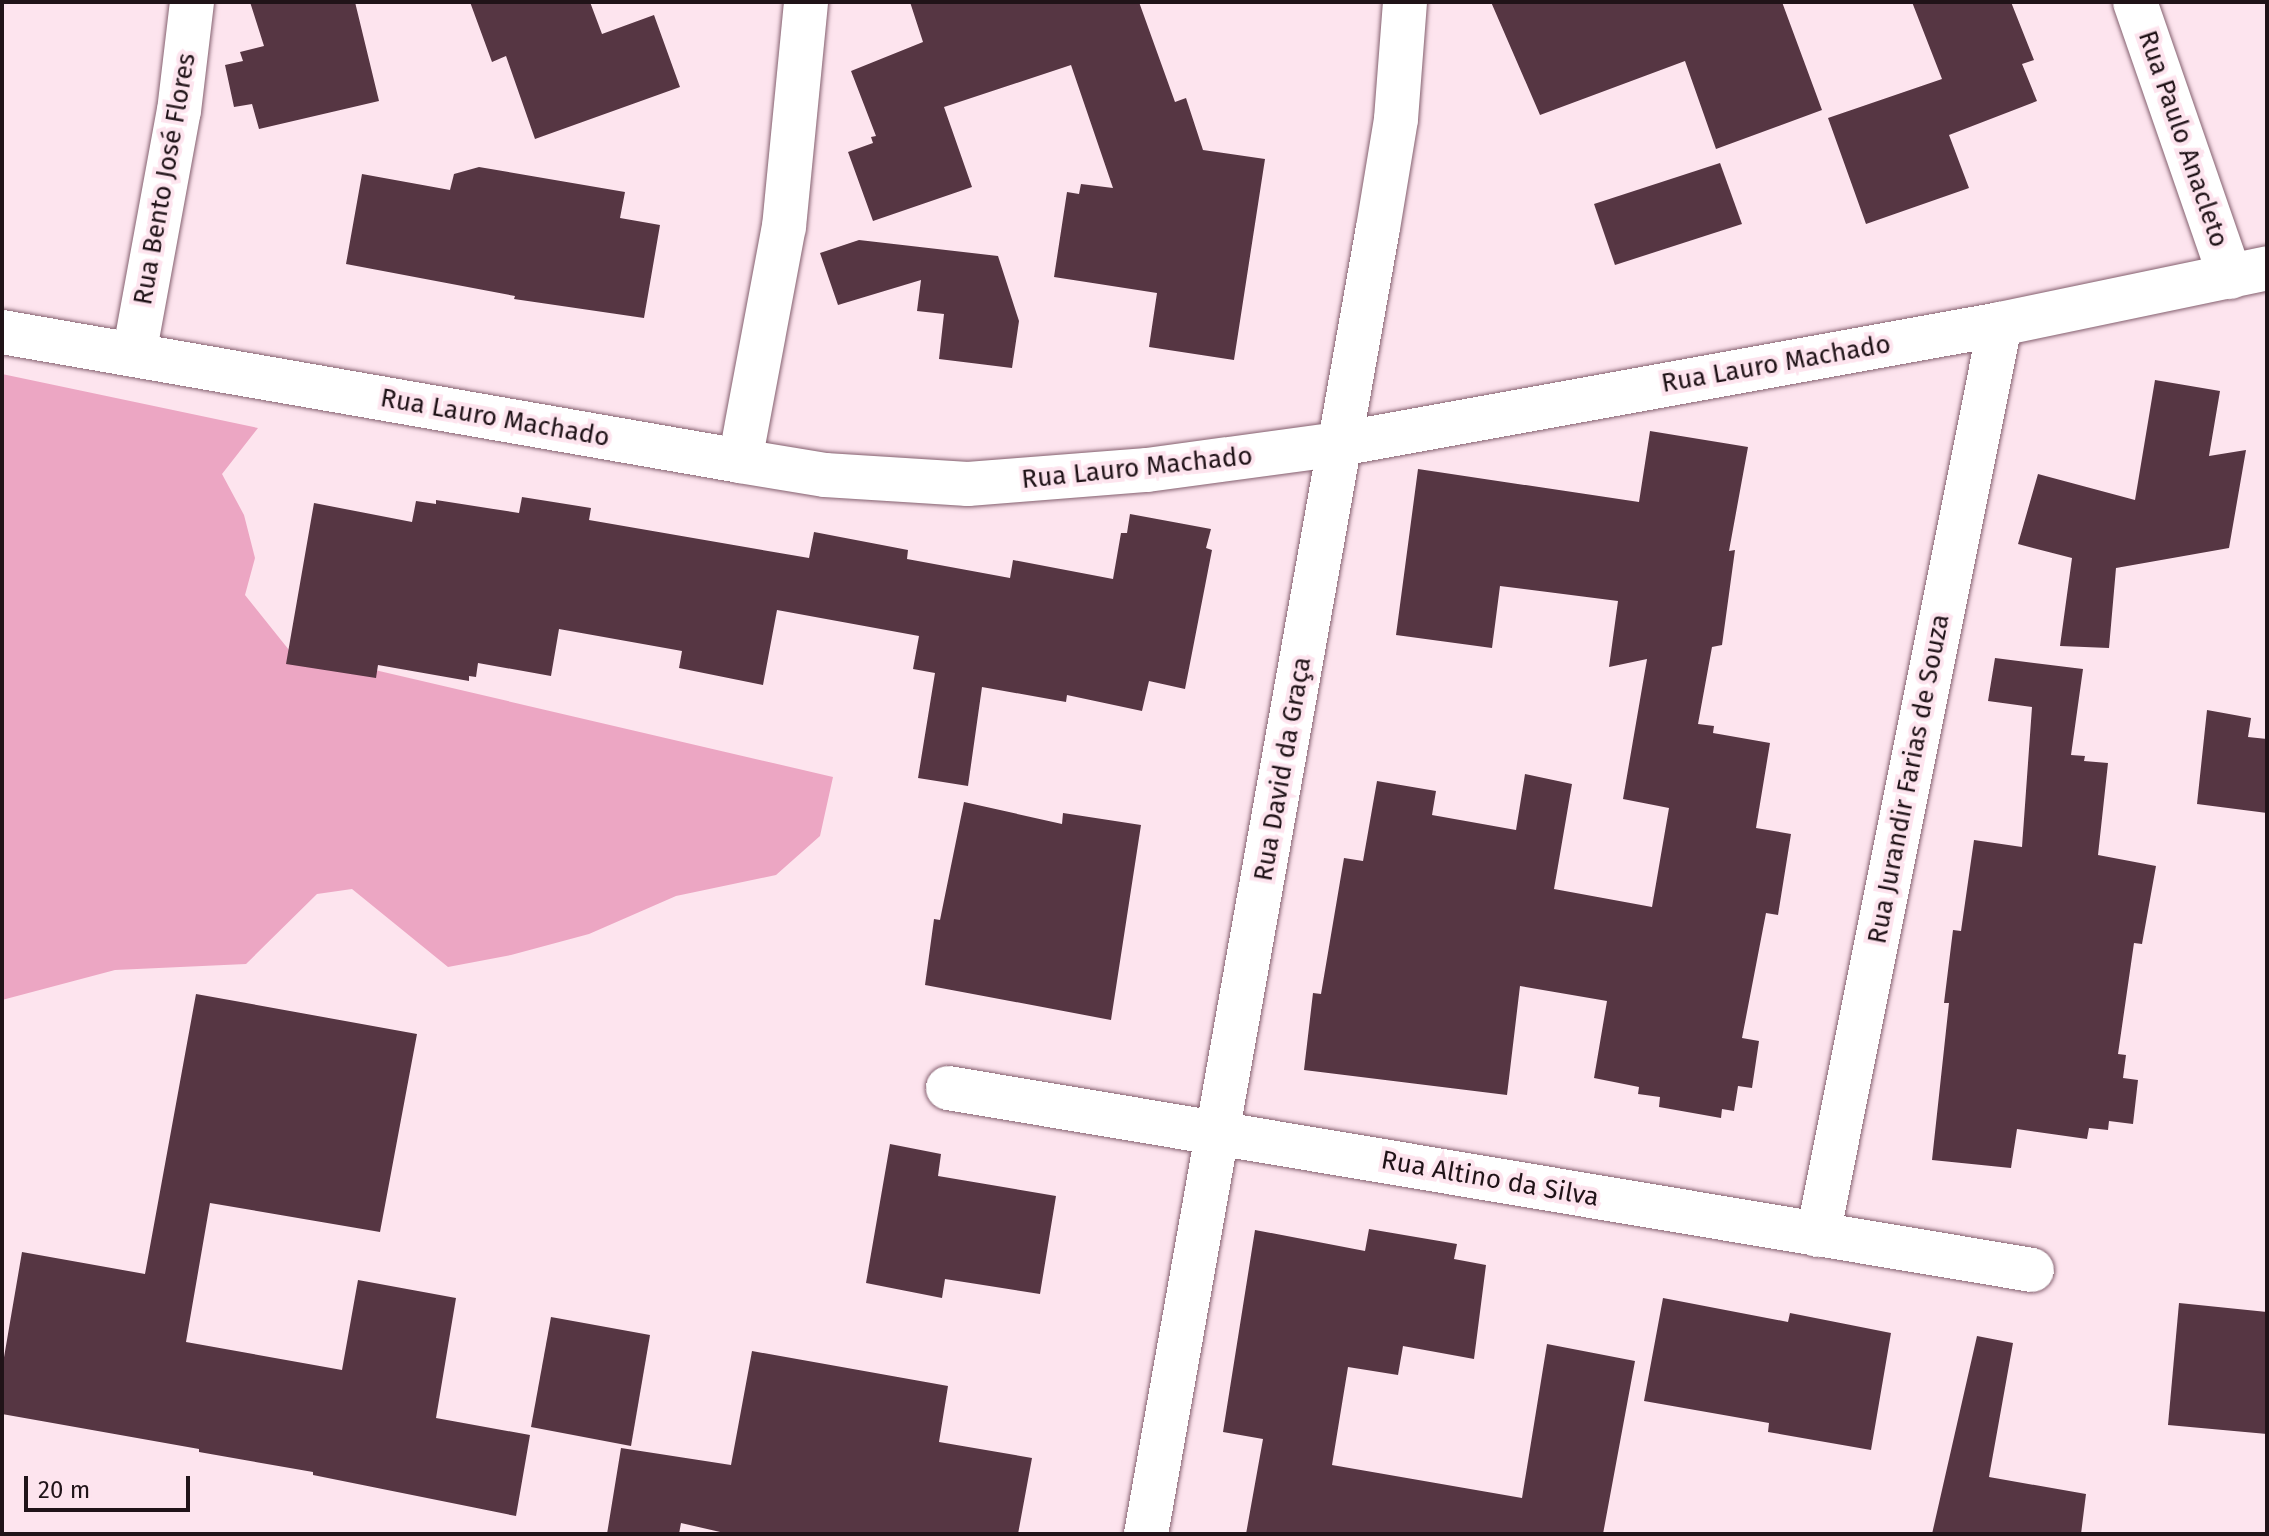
<!DOCTYPE html>
<meta charset="utf-8">
<style>
body{margin:0}
#map{position:relative;width:2269px;height:1536px;overflow:hidden;background:#fde4ee;font-family:"Fira Sans",sans-serif}
div>[style]{position:absolute}
.forest>*{inset:0;background:#eca6c3}
.building>*{inset:0;background:#563643}
.roads{filter:drop-shadow(0 0 2px #84606f) drop-shadow(0 0 2px #84606f)}
.street>*{height:44px;margin:-22px;padding:0 22px;transform-origin:22px;border-radius:22px;background:#fff}
span{translate:-50% -50%;white-space:nowrap;text-align:center;line-height:1.15;-webkit-text-stroke:8px #fde4ee;paint-order:stroke}
.street-label{font-size:26px;color:#201318}
.frame{position:absolute;inset:0;border:4px solid #201318;pointer-events:none}
.scale{position:absolute;left:24px;top:1476px;width:166px;height:36px;box-sizing:border-box;border:4px solid #201318;border-top:0;padding-left:10px;font-size:24px;line-height:28px;white-space:nowrap;color:#201318;-webkit-text-stroke:6px #fde4ee;paint-order:stroke}
</style>
<div id="map">
<div class="forest">
<i style="clip-path:polygon(2px 374px,258px 428px,222px 474px,244px 515px,255px 558px,245px 595px,289px 650px,833px 777px,820px 836px,776px 875px,676px 896px,589px 934px,511px 955px,448px 967px,352px 889px,317px 894px,246px 964px,115px 970px,2px 1000px)"></i>
</div>
<div class="building">
<i style="clip-path:polygon(250px 2px,355px 2px,379px 101px,259px 129px,252px 104px,234px 107px,225px 65px,243px 61px,240px 52px,264px 46px)"></i>
<i style="clip-path:polygon(470px 2px,590px 2px,602px 34px,654px 15px,680px 87px,535px 139px,506px 56px,492px 62px)"></i>
<i style="clip-path:polygon(910px 2px,1139px 2px,1175px 102px,1186px 98px,1203px 150px,1265px 159px,1234px 360px,1149px 347px,1157px 293px,1054px 277px,1067px 192px,1079px 194px,1081px 184px,1113px 188px,1071px 65px,944px 107px,972px 187px,873px 221px,848px 152px,873px 143px,871px 137px,876px 136px,851px 71px,923px 42px)"></i>
<i style="clip-path:polygon(1491px 2px,1782px 2px,1822px 110px,1716px 149px,1685px 61px,1540px 115px)"></i>
<i style="clip-path:polygon(1912px 2px,2011px 2px,2034px 60px,2022px 64px,2037px 101px,1949px 135px,1969px 188px,1866px 224px,1828px 118px,1942px 79px)"></i>
<i style="clip-path:polygon(1720px 163px,1742px 224px,1615px 265px,1594px 204px)"></i>
<i style="clip-path:polygon(479px 167px,625px 192px,620px 218px,660px 225px,644px 318px,514px 299px,515px 296px,346px 264px,362px 174px,450px 190px,454px 174px)"></i>
<i style="clip-path:polygon(859px 240px,998px 256px,1019px 321px,1012px 368px,939px 359px,944px 314px,917px 311px,921px 280px,838px 305px,820px 253px)"></i>
<i style="clip-path:polygon(2155px 380px,2220px 391px,2209px 456px,2246px 450px,2229px 548px,2116px 568px,2109px 648px,2060px 646px,2072px 558px,2018px 544px,2038px 474px,2135px 500px)"></i>
<i style="clip-path:polygon(1650px 431px,1748px 447px,1729px 551px,1735px 550px,1722px 645px,1712px 647px,1698px 724px,1714px 726px,1713px 733px,1770px 743px,1756px 828px,1791px 834px,1778px 915px,1766px 913px,1742px 1038px,1759px 1041px,1752px 1088px,1738px 1086px,1734px 1111px,1722px 1109px,1721px 1118px,1659px 1107px,1660px 1097px,1638px 1094px,1639px 1087px,1594px 1078px,1607px 1001px,1520px 986px,1507px 1095px,1304px 1070px,1313px 993px,1321px 994px,1344px 858px,1363px 861px,1377px 781px,1436px 791px,1432px 815px,1516px 830px,1525px 774px,1572px 784px,1554px 889px,1652px 907px,1669px 808px,1623px 799px,1647px 659px,1609px 667px,1618px 601px,1500px 586px,1492px 648px,1396px 635px,1418px 469px,1639px 502px)"></i>
<i style="clip-path:polygon(522px 497px,591px 508px,589px 520px,809px 558px,814px 532px,908px 550px,907px 559px,1010px 578px,1013px 560px,1113px 579px,1121px 533px,1127px 533px,1130px 514px,1211px 529px,1206px 548px,1212px 550px,1185px 689px,1149px 681px,1142px 711px,1067px 695px,1066px 702px,982px 687px,968px 786px,918px 778px,935px 673px,913px 669px,919px 636px,777px 610px,763px 685px,679px 668px,682px 651px,559px 629px,551px 676px,478px 663px,476px 677px,469px 676px,469px 681px,378px 665px,376px 678px,286px 664px,314px 503px,412px 522px,416px 501px,436px 504px,436px 500px,519px 513px)"></i>
<i style="clip-path:polygon(1995px 658px,2083px 669px,2071px 755px,2085px 756px,2084px 761px,2108px 763px,2098px 855px,2156px 866px,2142px 944px,2134px 943px,2118px 1054px,2126px 1055px,2123px 1078px,2138px 1080px,2133px 1124px,2109px 1121px,2108px 1130px,2089px 1128px,2087px 1139px,2017px 1129px,2011px 1168px,1932px 1160px,1949px 1003px,1944px 1003px,1953px 930px,1961px 931px,1974px 840px,2022px 847px,2032px 707px,1988px 701px)"></i>
<i style="clip-path:polygon(2207px 710px,2251px 718px,2248px 737px,2267px 739px,2267px 813px,2197px 804px)"></i>
<i style="clip-path:polygon(964px 802px,1062px 824px,1063px 813px,1141px 825px,1111px 1020px,925px 985px,934px 919px,940px 920px)"></i>
<i style="clip-path:polygon(196px 994px,417px 1034px,380px 1232px,210px 1203px,186px 1342px,342px 1370px,358px 1280px,456px 1298px,436px 1418px,530px 1435px,516px 1516px,313px 1475px,313px 1472px,199px 1452px,199px 1449px,2px 1414px,2px 1369px,22px 1252px,145px 1274px)"></i>
<i style="clip-path:polygon(890px 1144px,941px 1154px,938px 1176px,1056px 1196px,1040px 1294px,945px 1279px,942px 1298px,866px 1283px)"></i>
<i style="clip-path:polygon(1369px 1229px,1457px 1244px,1454px 1259px,1486px 1265px,1474px 1359px,1403px 1346px,1398px 1375px,1348px 1367px,1332px 1465px,1522px 1498px,1547px 1344px,1635px 1361px,1603px 1534px,1246px 1534px,1263px 1439px,1223px 1432px,1255px 1230px,1365px 1251px)"></i>
<i style="clip-path:polygon(1663px 1298px,1788px 1322px,1790px 1313px,1891px 1333px,1871px 1450px,1768px 1432px,1769px 1423px,1644px 1401px)"></i>
<i style="clip-path:polygon(2179px 1303px,2267px 1312px,2267px 1434px,2168px 1425px)"></i>
<i style="clip-path:polygon(551px 1317px,650px 1335px,631px 1446px,531px 1427px)"></i>
<i style="clip-path:polygon(1977px 1336px,2013px 1343px,1989px 1477px,2086px 1494px,2081px 1534px,1932px 1534px)"></i>
<i style="clip-path:polygon(752px 1351px,948px 1386px,939px 1442px,1032px 1458px,1018px 1534px,729px 1534px,681px 1523px,679px 1534px,607px 1534px,621px 1448px,731px 1465px)"></i>
</div>
<div class="roads">
<div class="street">
<i style="left:2135px;top:2px;width:291px;rotate:70.9deg"></i>
<i style="left:2px;top:332px;width:749px;rotate:9.91deg"></i>
<i style="left:740px;top:461px;width:86px;rotate:9.4deg"></i>
<i style="left:825px;top:475px;width:143px;rotate:3.6deg"></i>
<i style="left:968px;top:484px;width:180px;rotate:-4.5deg"></i>
<i style="left:1147px;top:470px;width:195px;rotate:-7.7deg"></i>
<i style="left:1340px;top:444px;width:671px;rotate:-10.3deg"></i>
<i style="left:2000px;top:324px;width:273px;rotate:-11.8deg"></i>
<i style="left:134px;top:355px;width:248px;rotate:-79.6deg"></i>
<i style="left:179px;top:111px;width:110px;rotate:-83.2deg"></i>
<i style="left:740px;top:461px;width:238px;rotate:-79.4deg"></i>
<i style="left:784px;top:227px;width:226px;rotate:-84.4deg"></i>
<i style="left:948px;top:1088px;width:1099px;rotate:9.53deg"></i>
<i style="left:1818px;top:1235px;width:929px;rotate:-78.7deg"></i>
<i style="left:1146px;top:1534px;width:1326px;rotate:-79.93deg"></i>
<i style="left:1378px;top:228px;width:110px;rotate:-80.6deg"></i>
<i style="left:1396px;top:119px;width:117px;rotate:-85.6deg"></i>
</div>
</div>
<div class="street-label">
<span style="left:2183px;top:139px;rotate:71deg">Rua Paulo Anacleto</span>
<span style="left:165px;top:179px;rotate:-80deg">Rua Bento José Flores</span>
<span style="left:1776px;top:364px;rotate:-10deg">Rua Lauro Machado</span>
<span style="left:495px;top:418px;rotate:10deg">Rua Lauro Machado</span>
<span style="left:1137px;top:468px;rotate:-6deg">Rua Lauro Machado</span>
<span style="left:1283px;top:769px;rotate:-80deg">Rua David da Graça</span>
<span style="left:1909px;top:779px;rotate:-79deg">Rua Jurandir Farias de Souza</span>
<span style="left:1490px;top:1179px;rotate:10deg">Rua Altino da Silva</span>
</div>
<div class="frame"></div>
<div class="scale">20 m</div>
</div>
